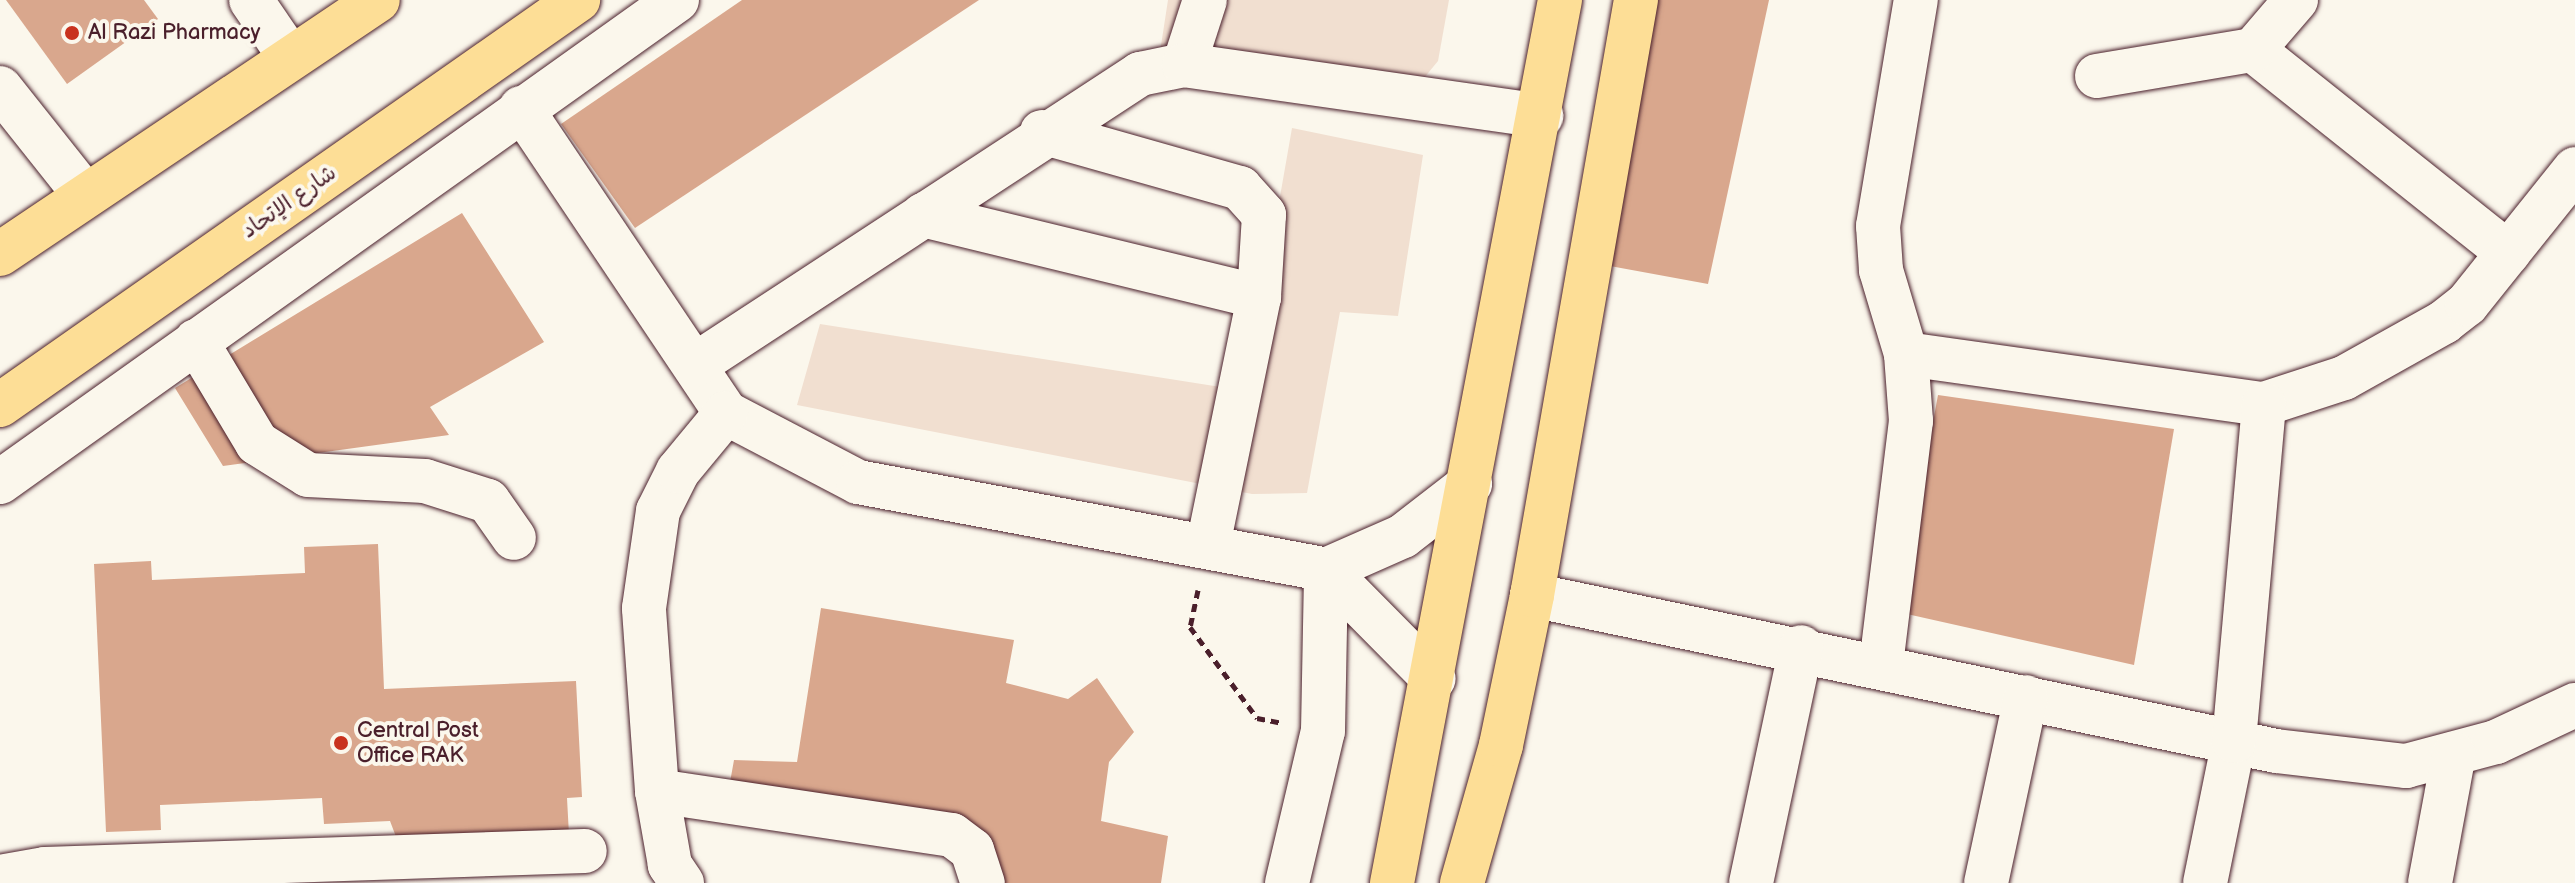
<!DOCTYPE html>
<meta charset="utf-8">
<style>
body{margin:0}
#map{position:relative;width:2575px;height:883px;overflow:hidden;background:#fbf7ec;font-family:"Balsamiq Sans","Playpen Sans Arabic",sans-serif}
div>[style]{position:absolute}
.built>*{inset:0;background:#f1dfd0}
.building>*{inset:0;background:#d9a78d}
.path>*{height:5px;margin-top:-2.5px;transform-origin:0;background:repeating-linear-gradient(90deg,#4a1f2b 0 8px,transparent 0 14px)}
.roads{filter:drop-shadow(0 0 2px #4a1f2b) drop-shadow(0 0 2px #4a1f2b)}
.minor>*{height:44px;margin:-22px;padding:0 22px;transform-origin:22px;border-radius:22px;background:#fbf7ec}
.major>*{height:44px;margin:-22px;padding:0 22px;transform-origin:22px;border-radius:22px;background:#fdde96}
.dots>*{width:22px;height:22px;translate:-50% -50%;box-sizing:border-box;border:4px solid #fbf7ec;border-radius:50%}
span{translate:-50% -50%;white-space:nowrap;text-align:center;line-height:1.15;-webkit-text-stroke:8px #fbf7ec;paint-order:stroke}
.poi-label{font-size:22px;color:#4a1f2b}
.left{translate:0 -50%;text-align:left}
.street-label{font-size:22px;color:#4a1f2b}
</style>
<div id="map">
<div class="built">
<i style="clip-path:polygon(1168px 0,1449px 0,1438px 61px,1410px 95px,1160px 52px)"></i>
<i style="clip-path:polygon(1292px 128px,1423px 155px,1398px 316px,1340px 312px,1307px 493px,1252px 494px,797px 405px,820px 324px,1246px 391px)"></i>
</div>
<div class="building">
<i style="clip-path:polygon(6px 0,144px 0,158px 19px,67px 84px)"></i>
<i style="clip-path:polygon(742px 0,979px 0,635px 228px,561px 124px)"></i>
<i style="clip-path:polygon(1658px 0,1769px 0,1708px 284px,1610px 266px)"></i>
<i style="clip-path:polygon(462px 213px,544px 342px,430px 407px,449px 435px,223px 466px,175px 388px)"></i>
<i style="clip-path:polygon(1938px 395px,2174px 429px,2134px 665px,1898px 612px)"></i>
<i style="clip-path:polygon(378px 544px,384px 689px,576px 681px,582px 797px,567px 798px,569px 835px,398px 842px,390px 821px,324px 824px,322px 798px,160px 805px,161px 830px,106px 832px,94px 564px,151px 561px,152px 580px,305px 573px,304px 547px)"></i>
<i style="clip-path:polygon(821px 608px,1014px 640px,1006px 683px,1068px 699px,1097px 678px,1134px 732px,1109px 762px,1101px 821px,1168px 836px,1161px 883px,967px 883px,974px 834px,727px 799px,734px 760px,797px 762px)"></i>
</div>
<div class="path">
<i style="left:1198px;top:590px;width:38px;rotate:102deg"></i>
<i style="left:1190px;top:627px;width:113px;rotate:53.6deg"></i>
<i style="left:1257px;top:718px;width:26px;rotate:11deg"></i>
</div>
<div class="roads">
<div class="minor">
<i style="left:251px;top:0;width:69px;rotate:55.6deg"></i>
<i style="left:2253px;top:50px;width:326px;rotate:38.5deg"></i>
<i style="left:1184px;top:65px;width:68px;rotate:-72.1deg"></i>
<i style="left:2097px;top:76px;width:158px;rotate:-9.5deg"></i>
<i style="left:2253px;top:50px;width:66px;rotate:-49.3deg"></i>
<i style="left:0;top:88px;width:137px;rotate:51.5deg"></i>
<i style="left:521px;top:108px;width:367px;rotate:56.1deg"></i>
<i style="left:726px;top:413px;width:149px;rotate:27.6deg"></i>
<i style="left:858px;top:482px;width:476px;rotate:10.6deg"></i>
<i style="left:1326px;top:570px;width:153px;rotate:45.3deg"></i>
<i style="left:1042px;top:132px;width:206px;rotate:15.8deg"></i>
<i style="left:1240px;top:188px;width:36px;rotate:48deg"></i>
<i style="left:1264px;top:215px;width:82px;rotate:93.5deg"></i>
<i style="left:1259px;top:297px;width:254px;rotate:101.6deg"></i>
<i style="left:923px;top:215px;width:346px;rotate:13.7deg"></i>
<i style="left:196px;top:341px;width:119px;rotate:59.1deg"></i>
<i style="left:257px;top:443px;width:60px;rotate:32.1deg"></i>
<i style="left:308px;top:475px;width:117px;rotate:2.9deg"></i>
<i style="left:425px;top:481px;width:66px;rotate:17.6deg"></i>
<i style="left:488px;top:501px;width:45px;rotate:54.9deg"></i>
<i style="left:1906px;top:354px;width:361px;rotate:8deg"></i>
<i style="left:2264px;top:404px;width:84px;rotate:-18deg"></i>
<i style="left:2344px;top:378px;width:115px;rotate:-29.2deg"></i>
<i style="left:2444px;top:322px;width:29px;rotate:-38deg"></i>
<i style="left:2467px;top:304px;width:173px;rotate:-51.3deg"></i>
<i style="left:695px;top:365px;width:532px;rotate:-33.18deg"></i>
<i style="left:1140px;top:74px;width:45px;rotate:-11.6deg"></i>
<i style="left:1184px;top:65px;width:361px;rotate:8.1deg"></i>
<i style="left:0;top:482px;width:831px;rotate:-35.45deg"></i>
<i style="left:1326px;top:570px;width:84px;rotate:-23.8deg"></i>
<i style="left:1403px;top:536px;width:85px;rotate:-37.8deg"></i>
<i style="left:1532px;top:595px;width:760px;rotate:11.84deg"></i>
<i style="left:2276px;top:751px;width:131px;rotate:6.6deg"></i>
<i style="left:2406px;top:766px;width:93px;rotate:-14.9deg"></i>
<i style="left:2496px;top:742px;width:87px;rotate:-25.1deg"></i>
<i style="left:1881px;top:665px;width:246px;rotate:-83deg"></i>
<i style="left:1911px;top:421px;width:67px;rotate:-94.3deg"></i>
<i style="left:1906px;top:354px;width:88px;rotate:-106.6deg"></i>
<i style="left:1881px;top:270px;width:44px;rotate:-93.9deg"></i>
<i style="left:1878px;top:226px;width:229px;rotate:-80.5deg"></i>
<i style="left:657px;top:791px;width:298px;rotate:8.5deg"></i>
<i style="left:952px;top:835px;width:25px;rotate:37deg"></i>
<i style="left:972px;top:850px;width:35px;rotate:72deg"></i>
<i style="left:0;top:877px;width:46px;rotate:-10.1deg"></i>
<i style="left:45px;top:869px;width:540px;rotate:-1.91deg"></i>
<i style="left:682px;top:883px;width:22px;rotate:-124deg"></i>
<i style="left:670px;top:865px;width:75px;rotate:-100deg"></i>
<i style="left:657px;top:791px;width:183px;rotate:-94.1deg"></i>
<i style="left:644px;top:608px;width:98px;rotate:-81.8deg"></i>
<i style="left:658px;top:511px;width:45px;rotate:-63.4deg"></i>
<i style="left:678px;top:471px;width:75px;rotate:-50.4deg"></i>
<i style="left:1287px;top:883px;width:156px;rotate:-76.7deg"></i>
<i style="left:1323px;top:731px;width:161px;rotate:-88.9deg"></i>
<i style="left:1751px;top:883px;width:241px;rotate:-78deg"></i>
<i style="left:1986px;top:883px;width:190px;rotate:-77.9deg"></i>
<i style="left:2205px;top:883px;width:145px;rotate:-78.5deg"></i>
<i style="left:2234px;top:741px;width:338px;rotate:-84.9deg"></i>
<i style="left:2430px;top:883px;width:131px;rotate:-79.5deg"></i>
</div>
<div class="major">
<i style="left:0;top:254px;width:455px;rotate:-33.9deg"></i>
<i style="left:0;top:405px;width:706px;rotate:-35.02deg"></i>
<i style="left:1392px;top:883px;width:899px;rotate:-79.23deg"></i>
<i style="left:1462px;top:883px;width:143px;rotate:-74.2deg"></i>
<i style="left:1501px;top:745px;width:153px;rotate:-78.3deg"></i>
<i style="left:1532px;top:595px;width:604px;rotate:-80.09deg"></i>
</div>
</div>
<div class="dots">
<i style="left:72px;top:33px;background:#c8321e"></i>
<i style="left:341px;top:743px;background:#c8321e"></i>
</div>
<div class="poi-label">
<span class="left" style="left:88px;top:33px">Al Razi Pharmacy</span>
<span class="left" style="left:357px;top:743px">Central Post<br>Office RAK</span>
</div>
<div class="street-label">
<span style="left:289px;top:202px;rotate:-35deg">شارع الإتحاد</span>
</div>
</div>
